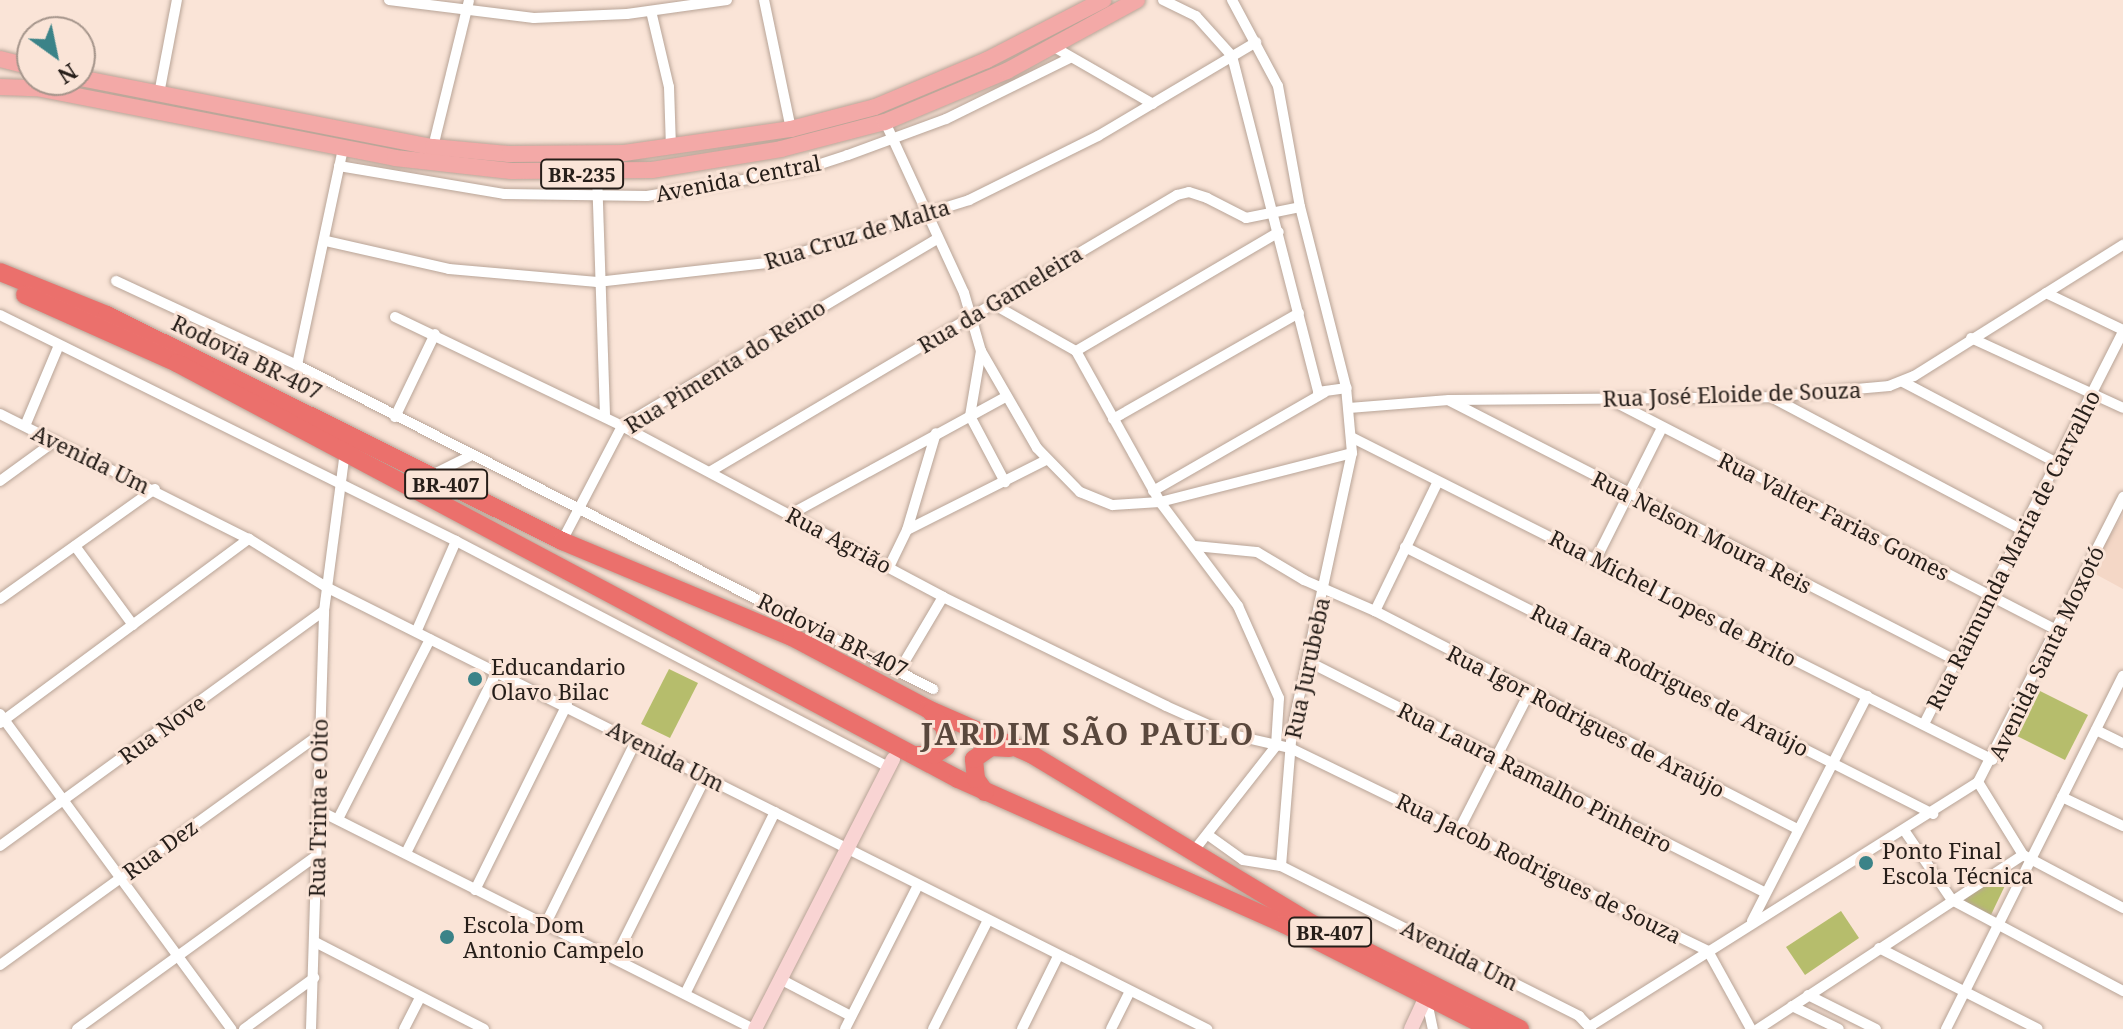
<!DOCTYPE html>
<meta charset="utf-8">
<style>
body{margin:0}
#map{position:relative;width:2123px;height:1029px;overflow:hidden;background:#fae4d7;font-family:"Noto Serif",serif}
div>[style]{position:absolute}
.built>*{inset:0;background:#f4d7c6}
.green>*{inset:0;background:#b6bd6c}
.roads{filter:drop-shadow(0 0 2px #b8a497) drop-shadow(0 0 2px #b8a497)}
.street>*{height:10px;margin:-5px;padding:0 5px;transform-origin:5px;border-radius:5px;background:#fff}
.secondary>*{height:14px;margin:-7px;padding:0 7px;transform-origin:7px;border-radius:7px;background:#f9d4d3}
.primary>*{height:16px;margin:-8px;padding:0 8px;transform-origin:8px;border-radius:8px;background:#f3a9a7}
.highway>*{height:18px;margin:-9px;padding:0 9px;transform-origin:9px;border-radius:9px;background:#eb706c}
.dots>*{width:22px;height:22px;translate:-50% -50%;box-sizing:border-box;border:4px solid #fae4d7;border-radius:50%}
span{translate:-50% -50%;white-space:nowrap;text-align:center;line-height:1.15;-webkit-text-stroke:6px #fae4d7;paint-order:stroke}
.shield-label span{padding:2px 6px;background:#fae4d7;border:2px solid;border-radius:6px;-webkit-text-stroke-width:0}
.shield-label{font-size:20px;color:#261e19;font-weight:700}
.street-label{font-size:22px;color:#261e19}
.poi-label{font-size:22px;color:#261e19}
.left{translate:0 -50%;text-align:left}
.district-label{font-size:30px;color:#5a483d;font-weight:700;letter-spacing:2px}
.north{position:absolute;left:16px;top:16px;width:80px;height:80px;box-sizing:border-box;background:#fae4d7;border:2px solid #a5958b;border-radius:50%;rotate:147deg;font-size:22px;font-weight:700;line-height:32px;text-align:center;color:#261e19}
.north::after{content:'';display:block;margin:auto;width:28px;height:36px;background:#3b8388;clip-path:polygon(50% 0,100% 100%,50% 72%,0 100%)}
</style>
<div id="map">
<div class="built">
<i style="clip-path:polygon(2123px 515px,2123px 589px,2088px 570px)"></i>
</div>
<div class="green">
<i style="clip-path:polygon(669px 669px,698px 683px,670px 738px,641px 724px)"></i>
<i style="clip-path:polygon(2030px 686px,2088px 715px,2065px 760px,2007px 731px)"></i>
<i style="clip-path:polygon(2005px 864px,2011px 873px,1989px 919px,1952px 899px)"></i>
<i style="clip-path:polygon(1841px 911px,1859px 938px,1805px 975px,1786px 947px)"></i>
</div>
<div class="roads">
<div class="street">
<i style="left:389px;top:0;width:146px;rotate:7.1deg"></i>
<i style="left:534px;top:18px;width:93px;rotate:-2.5deg"></i>
<i style="left:627px;top:14px;width:101px;rotate:-8deg"></i>
<i style="left:764px;top:0;width:132px;rotate:78.2deg"></i>
<i style="left:1163px;top:0;width:37px;rotate:26deg"></i>
<i style="left:1196px;top:16px;width:54px;rotate:48deg"></i>
<i style="left:1232px;top:56px;width:347px;rotate:75.6deg"></i>
<i style="left:1318px;top:392px;width:29px;rotate:-8deg"></i>
<i style="left:651px;top:11px;width:78px;rotate:76.7deg"></i>
<i style="left:669px;top:87px;width:61px;rotate:88.1deg"></i>
<i style="left:1054px;top:47px;width:114px;rotate:29.9deg"></i>
<i style="left:159px;top:94px;width:96px;rotate:-79.2deg"></i>
<i style="left:885px;top:122px;width:188px;rotate:65.2deg"></i>
<i style="left:964px;top:293px;width:60px;rotate:73.7deg"></i>
<i style="left:981px;top:351px;width:112px;rotate:60deg"></i>
<i style="left:1037px;top:448px;width:62px;rotate:45.7deg"></i>
<i style="left:1080px;top:492px;width:35px;rotate:22deg"></i>
<i style="left:1113px;top:505px;width:47px;rotate:-3.7deg"></i>
<i style="left:1160px;top:502px;width:198px;rotate:-14.3deg"></i>
<i style="left:433px;top:147px;width:151px;rotate:-76.2deg"></i>
<i style="left:339px;top:166px;width:167px;rotate:9.6deg"></i>
<i style="left:504px;top:194px;width:143px;rotate:0.8deg"></i>
<i style="left:647px;top:196px;width:157px;rotate:-9.5deg"></i>
<i style="left:802px;top:170px;width:48px;rotate:-18.1deg"></i>
<i style="left:848px;top:155px;width:104px;rotate:-20.2deg"></i>
<i style="left:946px;top:119px;width:138px;rotate:-26.2deg"></i>
<i style="left:597px;top:174px;width:243px;rotate:88.1deg"></i>
<i style="left:326px;top:241px;width:126px;rotate:12.8deg"></i>
<i style="left:449px;top:269px;width:149px;rotate:5deg"></i>
<i style="left:597px;top:282px;width:171px;rotate:-6.4deg"></i>
<i style="left:767px;top:263px;width:212px;rotate:-17.3deg"></i>
<i style="left:969px;top:200px;width:144px;rotate:-26.4deg"></i>
<i style="left:1098px;top:136px;width:184px;rotate:-30.7deg"></i>
<i style="left:116px;top:281px;width:200px;rotate:24.9deg"></i>
<i style="left:297px;top:365px;width:714px;rotate:27deg"></i>
<i style="left:2046px;top:293px;width:85px;rotate:25.7deg"></i>
<i style="left:991px;top:303px;width:98px;rotate:29.5deg"></i>
<i style="left:1076px;top:351px;width:173px;rotate:60.9deg"></i>
<i style="left:1160px;top:502px;width:130px;rotate:53.1deg"></i>
<i style="left:1238px;top:606px;width:101px;rotate:66deg"></i>
<i style="left:1279px;top:698px;width:48px;rotate:93.6deg"></i>
<i style="left:1276px;top:746px;width:136px;rotate:128.1deg"></i>
<i style="left:0;top:315px;width:509px;rotate:26.36deg"></i>
<i style="left:456px;top:541px;width:488px;rotate:27.6deg"></i>
<i style="left:395px;top:317px;width:252px;rotate:25.6deg"></i>
<i style="left:622px;top:426px;width:364px;rotate:28deg"></i>
<i style="left:943px;top:597px;width:248px;rotate:26deg"></i>
<i style="left:1166px;top:706px;width:69px;rotate:24deg"></i>
<i style="left:1229px;top:734px;width:63px;rotate:12.9deg"></i>
<i style="left:1290px;top:748px;width:465px;rotate:25.9deg"></i>
<i style="left:1708px;top:951px;width:89px;rotate:61.1deg"></i>
<i style="left:1971px;top:338px;width:167px;rotate:24.7deg"></i>
<i style="left:1076px;top:351px;width:235px;rotate:-30.4deg"></i>
<i style="left:297px;top:365px;width:222px;rotate:-78deg"></i>
<i style="left:1903px;top:382px;width:176px;rotate:27.7deg"></i>
<i style="left:1771px;top:397px;width:286px;rotate:27.9deg"></i>
<i style="left:1450px;top:401px;width:570px;rotate:27.15deg"></i>
<i style="left:1613px;top:401px;width:500px;rotate:27.3deg"></i>
<i style="left:1349px;top:408px;width:100px;rotate:-4.6deg"></i>
<i style="left:1449px;top:400px;width:321px;rotate:-0.5deg"></i>
<i style="left:1770px;top:397px;width:120px;rotate:-5.3deg"></i>
<i style="left:1889px;top:386px;width:27px;rotate:-22deg"></i>
<i style="left:1914px;top:376px;width:247px;rotate:-32.1deg"></i>
<i style="left:0;top:414px;width:279px;rotate:26.7deg"></i>
<i style="left:249px;top:539px;width:91px;rotate:31.9deg"></i>
<i style="left:326px;top:587px;width:986px;rotate:26.64deg"></i>
<i style="left:970px;top:416px;width:75px;rotate:62.1deg"></i>
<i style="left:970px;top:416px;width:66px;rotate:-80.4deg"></i>
<i style="left:395px;top:417px;width:92px;rotate:-64.3deg"></i>
<i style="left:1113px;top:419px;width:214px;rotate:-29.7deg"></i>
<i style="left:25px;top:426px;width:88px;rotate:-67.2deg"></i>
<i style="left:1353px;top:438px;width:716px;rotate:26.71deg"></i>
<i style="left:711px;top:471px;width:542px;rotate:-30.64deg"></i>
<i style="left:1177px;top:195px;width:12px;rotate:-14deg"></i>
<i style="left:1189px;top:192px;width:19px;rotate:18deg"></i>
<i style="left:1207px;top:198px;width:44px;rotate:27.1deg"></i>
<i style="left:1246px;top:218px;width:55px;rotate:-11.5deg"></i>
<i style="left:430px;top:476px;width:45px;rotate:-26.6deg"></i>
<i style="left:0;top:481px;width:68px;rotate:-36deg"></i>
<i style="left:1153px;top:491px;width:198px;rotate:-29.9deg"></i>
<i style="left:791px;top:514px;width:245px;rotate:-28.6deg"></i>
<i style="left:907px;top:530px;width:156px;rotate:-26.7deg"></i>
<i style="left:562px;top:541px;width:130px;rotate:-62.4deg"></i>
<i style="left:622px;top:426px;width:366px;rotate:-30.7deg"></i>
<i style="left:75px;top:546px;width:98px;rotate:53.7deg"></i>
<i style="left:1195px;top:546px;width:62px;rotate:5.5deg"></i>
<i style="left:1257px;top:552px;width:55px;rotate:30.8deg"></i>
<i style="left:1304px;top:580px;width:77px;rotate:23.6deg"></i>
<i style="left:1375px;top:611px;width:475px;rotate:27.3deg"></i>
<i style="left:1405px;top:547px;width:592px;rotate:26.82deg"></i>
<i style="left:1596px;top:559px;width:147px;rotate:-63.3deg"></i>
<i style="left:889px;top:567px;width:41px;rotate:-64.1deg"></i>
<i style="left:907px;top:530px;width:101px;rotate:-73.4deg"></i>
<i style="left:0;top:599px;width:190px;rotate:-35.4deg"></i>
<i style="left:1375px;top:611px;width:144px;rotate:-64.1deg"></i>
<i style="left:417px;top:630px;width:97px;rotate:-66.3deg"></i>
<i style="left:1307px;top:661px;width:512px;rotate:26.82deg"></i>
<i style="left:899px;top:671px;width:86px;rotate:-59.3deg"></i>
<i style="left:0;top:714px;width:391px;rotate:53.7deg"></i>
<i style="left:0;top:723px;width:310px;rotate:-36.5deg"></i>
<i style="left:1924px;top:724px;width:440px;rotate:-63.1deg"></i>
<i style="left:2096px;top:730px;width:30px;rotate:26deg"></i>
<i style="left:1978px;top:782px;width:86px;rotate:58.3deg"></i>
<i style="left:2023px;top:855px;width:113px;rotate:27.9deg"></i>
<i style="left:2062px;top:797px;width:68px;rotate:25.4deg"></i>
<i style="left:318px;top:810px;width:487px;rotate:26.7deg"></i>
<i style="left:338px;top:819px;width:202px;rotate:-62.9deg"></i>
<i style="left:1460px;top:828px;width:152px;rotate:-62.9deg"></i>
<i style="left:1904px;top:830px;width:85px;rotate:55.6deg"></i>
<i style="left:1952px;top:900px;width:194px;rotate:28deg"></i>
<i style="left:1208px;top:835px;width:43px;rotate:35.5deg"></i>
<i style="left:1243px;top:860px;width:38px;rotate:9deg"></i>
<i style="left:1281px;top:866px;width:136px;rotate:-85.4deg"></i>
<i style="left:1292px;top:730px;width:283px;rotate:-77.8deg"></i>
<i style="left:1352px;top:453px;width:66px;rotate:-95.2deg"></i>
<i style="left:1346px;top:387px;width:186px;rotate:-104.3deg"></i>
<i style="left:1300px;top:207px;width:123px;rotate:-100.3deg"></i>
<i style="left:1278px;top:86px;width:98px;rotate:-118.1deg"></i>
<i style="left:0;top:846px;width:400px;rotate:-36deg"></i>
<i style="left:406px;top:853px;width:206px;rotate:-63.4deg"></i>
<i style="left:1281px;top:866px;width:334px;rotate:26.7deg"></i>
<i style="left:1579px;top:1016px;width:18px;rotate:47deg"></i>
<i style="left:475px;top:890px;width:207px;rotate:-63.6deg"></i>
<i style="left:1752px;top:921px;width:253px;rotate:-62.9deg"></i>
<i style="left:545px;top:925px;width:205px;rotate:-63.7deg"></i>
<i style="left:315px;top:942px;width:190px;rotate:27.2deg"></i>
<i style="left:1879px;top:948px;width:178px;rotate:27deg"></i>
<i style="left:615px;top:958px;width:203px;rotate:-63.4deg"></i>
<i style="left:0;top:965px;width:395px;rotate:-35.8deg"></i>
<i style="left:782px;top:980px;width:78px;rotate:27.6deg"></i>
<i style="left:685px;top:994px;width:203px;rotate:-63.7deg"></i>
<i style="left:1808px;top:995px;width:76px;rotate:26.6deg"></i>
<i style="left:1426px;top:997px;width:33px;rotate:78deg"></i>
<i style="left:1792px;top:1006px;width:52px;rotate:26.1deg"></i>
<i style="left:1589px;top:1027px;width:460px;rotate:-32.2deg"></i>
<i style="left:1978px;top:782px;width:320px;rotate:-63deg"></i>
<i style="left:77px;top:1029px;width:295px;rotate:-35.9deg"></i>
<i style="left:244px;top:1029px;width:87px;rotate:-36.1deg"></i>
<i style="left:311px;top:1029px;width:418px;rotate:-88.2deg"></i>
<i style="left:324px;top:611px;width:161px;rotate:-82.5deg"></i>
<i style="left:404px;top:1029px;width:36px;rotate:-63deg"></i>
<i style="left:845px;top:1029px;width:161px;rotate:-63.1deg"></i>
<i style="left:933px;top:1029px;width:122px;rotate:-63.2deg"></i>
<i style="left:1022px;top:1029px;width:81px;rotate:-63.7deg"></i>
<i style="left:1111px;top:1029px;width:42px;rotate:-63.4deg"></i>
<i style="left:1758px;top:1029px;width:317px;rotate:-33.3deg"></i>
<i style="left:1946px;top:1029px;width:395px;rotate:-63.4deg"></i>
</div>
<div class="secondary">
<i style="left:755px;top:1029px;width:303px;rotate:-62.9deg"></i>
<i style="left:1411px;top:1029px;width:35px;rotate:-65deg"></i>
</div>
<div class="primary">
<i style="left:0;top:59px;width:33px;rotate:14deg"></i>
<i style="left:80px;top:78px;width:360px;rotate:11.1deg"></i>
<i style="left:433px;top:147px;width:76px;rotate:5.3deg"></i>
<i style="left:509px;top:154px;width:115px;rotate:-0.5deg"></i>
<i style="left:624px;top:153px;width:169px;rotate:-8.2deg"></i>
<i style="left:791px;top:129px;width:87px;rotate:-14.7deg"></i>
<i style="left:875px;top:107px;width:121px;rotate:-22.8deg"></i>
<i style="left:987px;top:60px;width:131px;rotate:-27.3deg"></i>
<i style="left:0;top:87px;width:36px;rotate:2deg"></i>
<i style="left:36px;top:88px;width:366px;rotate:11deg"></i>
<i style="left:395px;top:158px;width:117px;rotate:6.4deg"></i>
<i style="left:511px;top:171px;width:141px;rotate:-0.4deg"></i>
<i style="left:652px;top:170px;width:131px;rotate:-9.2deg"></i>
<i style="left:781px;top:149px;width:107px;rotate:-14.6deg"></i>
<i style="left:885px;top:122px;width:132px;rotate:-22.7deg"></i>
<i style="left:1007px;top:71px;width:148px;rotate:-28.6deg"></i>
</div>
<div class="highway">
<i style="left:0;top:272px;width:115px;rotate:21.9deg"></i>
<i style="left:107px;top:315px;width:508px;rotate:26.41deg"></i>
<i style="left:562px;top:541px;width:249px;rotate:22.7deg"></i>
<i style="left:792px;top:637px;width:154px;rotate:27.9deg"></i>
<i style="left:928px;top:709px;width:112px;rotate:23.6deg"></i>
<i style="left:1031px;top:754px;width:332px;rotate:31.1deg"></i>
<i style="left:1315px;top:925px;width:230px;rotate:26.9deg"></i>
<i style="left:25px;top:295px;width:167px;rotate:24.1deg"></i>
<i style="left:177px;top:363px;width:885px;rotate:28.04deg"></i>
<i style="left:958px;top:779px;width:357px;rotate:24deg"></i>
<i style="left:1284px;top:924px;width:232px;rotate:26.9deg"></i>
<i style="left:915px;top:755px;width:19px"></i>
<i style="left:934px;top:755px;width:14px;rotate:-34deg"></i>
<i style="left:946px;top:747px;width:19px;rotate:-93deg"></i>
<i style="left:945px;top:728px;width:21px;rotate:-131deg"></i>
<i style="left:985px;top:792px;width:16px;rotate:-125deg"></i>
<i style="left:976px;top:779px;width:20px;rotate:-96deg"></i>
<i style="left:974px;top:759px;width:21px;rotate:-35deg"></i>
<i style="left:991px;top:747px;width:18px;rotate:3deg"></i>
</div>
</div>
<div class="dots">
<i style="left:475px;top:679px;background:#3b8388"></i>
<i style="left:1866px;top:863px;background:#3b8388"></i>
<i style="left:447px;top:937px;background:#3b8388"></i>
</div>
<div class="shield-label">
<span style="left:582px;top:174px">BR-235</span>
<span style="left:446px;top:484px">BR-407</span>
<span style="left:1330px;top:932px">BR-407</span>
</div>
<div class="street-label">
<span style="left:738px;top:178px;rotate:-11deg">Avenida Central</span>
<span style="left:857px;top:234px;rotate:-17deg">Rua Cruz de Malta</span>
<span style="left:1000px;top:299px;rotate:-31deg">Rua da Gameleira</span>
<span style="left:247px;top:357px;rotate:26deg">Rodovia BR-407</span>
<span style="left:725px;top:366px;rotate:-32deg">Rua Pimenta do Reino</span>
<span style="left:1732px;top:394px;rotate:-2deg">Rua José Eloide de Souza</span>
<span style="left:91px;top:459px;rotate:26deg">Avenida Um</span>
<span style="left:1834px;top:516px;rotate:27deg">Rua Valter Farias Gomes</span>
<span style="left:1702px;top:532px;rotate:27deg">Rua Nelson Moura Reis</span>
<span style="left:839px;top:540px;rotate:28deg">Rua Agrião</span>
<span style="left:2013px;top:550px;rotate:-63deg">Rua Raimunda Maria de Carvalho</span>
<span style="left:1673px;top:598px;rotate:27deg">Rua Michel Lopes de Brito</span>
<span style="left:833px;top:635px;rotate:26deg">Rodovia BR-407</span>
<span style="left:2046px;top:653px;rotate:-64deg">Avenida Santa Moxotó</span>
<span style="left:1307px;top:668px;rotate:-78deg">Rua Jurubeba</span>
<span style="left:1670px;top:680px;rotate:27deg">Rua Iara Rodrigues de Araújo</span>
<span style="left:1586px;top:721px;rotate:27deg">Rua Igor Rodrigues de Araújo</span>
<span style="left:162px;top:729px;rotate:-36deg">Rua Nove</span>
<span style="left:666px;top:756px;rotate:27deg">Avenida Um</span>
<span style="left:1535px;top:777px;rotate:27deg">Rua Laura Ramalho Pinheiro</span>
<span style="left:318px;top:808px;rotate:-89deg">Rua Trinta e Oito</span>
<span style="left:160px;top:849px;rotate:-36deg">Rua Dez</span>
<span style="left:1539px;top:868px;rotate:26deg">Rua Jacob Rodrigues de Souza</span>
<span style="left:1460px;top:955px;rotate:27deg">Avenida Um</span>
</div>
<div class="poi-label">
<span class="left" style="left:491px;top:679px">Educandario<br>Olavo Bilac</span>
<span class="left" style="left:1882px;top:863px">Ponto Final<br>Escola Técnica</span>
<span class="left" style="left:463px;top:937px">Escola Dom<br>Antonio Campelo</span>
</div>
<div class="district-label">
<span style="left:1088px;top:734px">JARDIM SÃO PAULO</span>
</div>
<div class="north">N</div>
</div>
